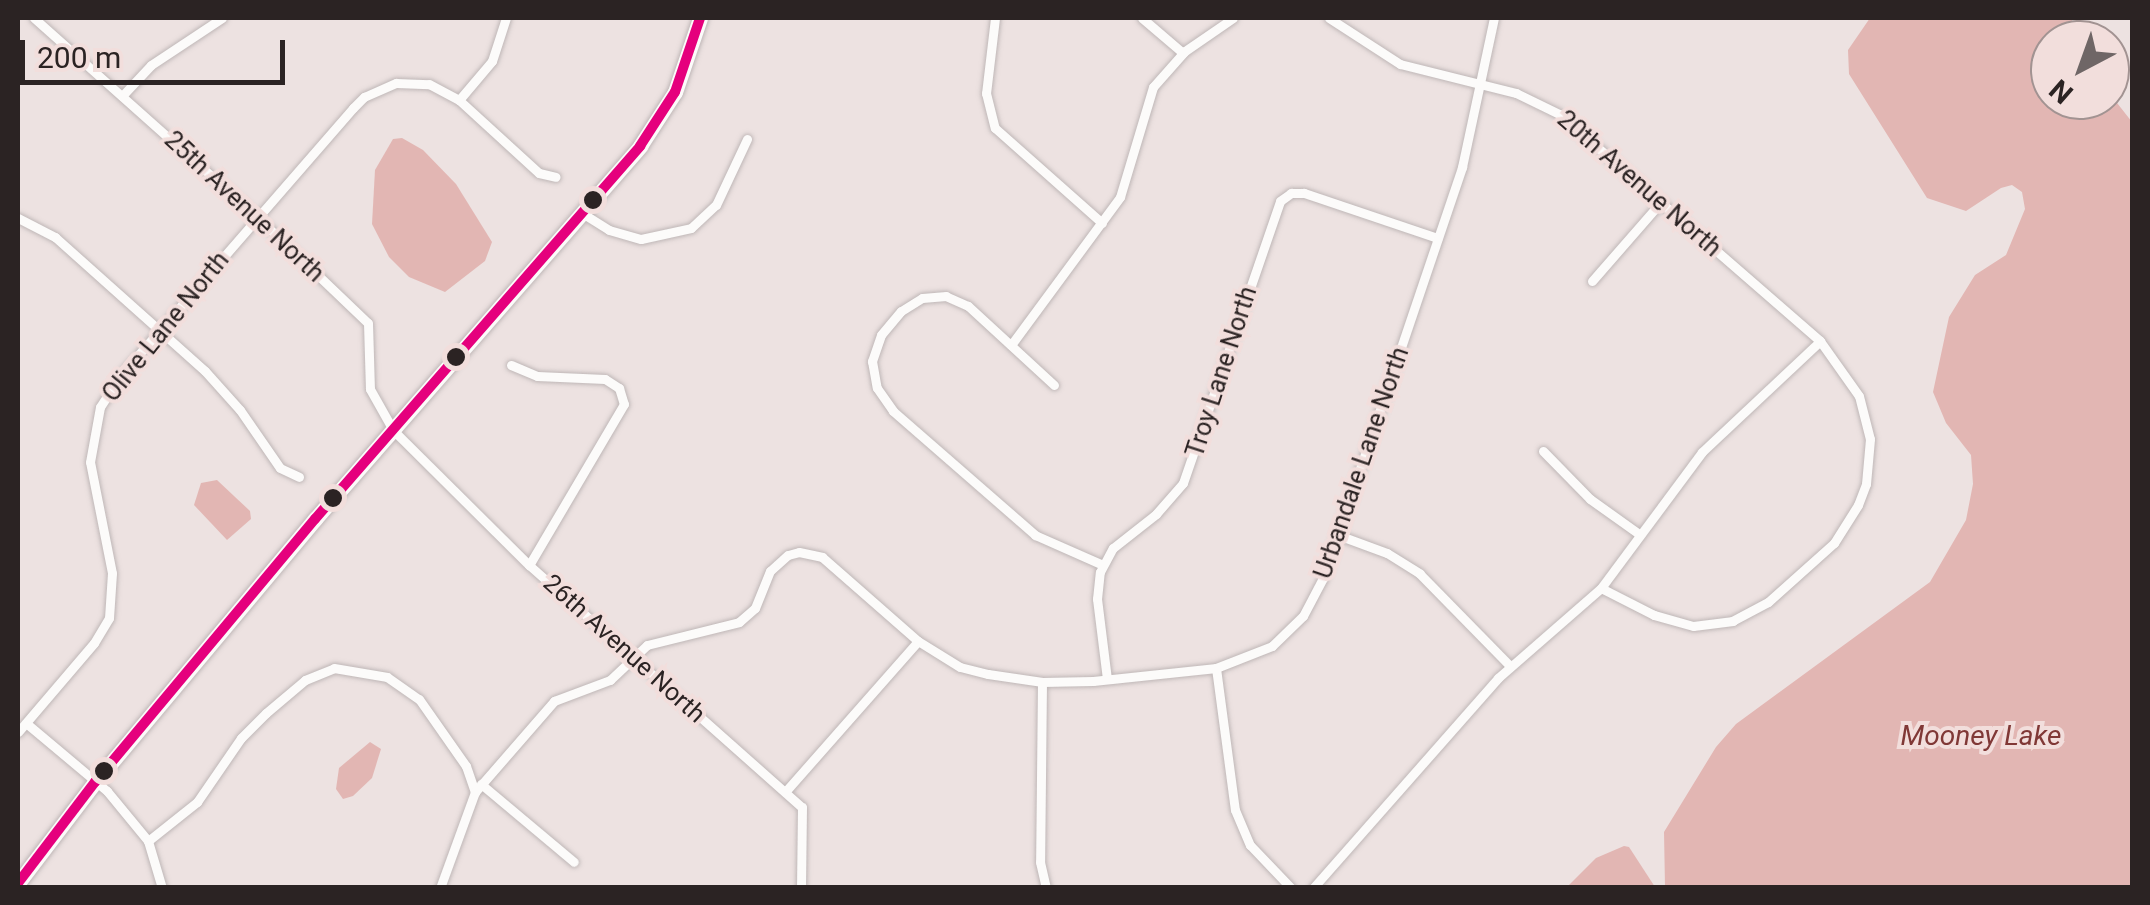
<!DOCTYPE html>
<style>
body{margin:0}
#map{position:relative;width:2150px;height:905px;overflow:hidden;background:#ede2e1;font-family:Roboto,sans-serif}
div>[style]{position:absolute}
.water>*{inset:0;background:#e2b6b3}
.roads{filter:drop-shadow(0 0 2px #bfb7b7) drop-shadow(0 0 2px #bfb7b7)}
.street>*{height:9px;margin:-4.5px;padding:0 4.5px;transform-origin:4.5px;border-radius:4.5px;background:#fcfbfa}
.primary>*{height:15px;margin:-7.5px;padding:0 7.5px;transform-origin:7.5px;border-radius:7.5px;background:#fcfbfa}
.bus-1>*{height:10px;margin:-5px;padding:0 5px;transform-origin:5px;border-radius:5px;background:#e5007d}
.dots>*{width:28px;height:28px;translate:-50% -50%;box-sizing:border-box;border:5px solid #f2dedc;border-radius:50%}
span{translate:-50% -50%;white-space:nowrap;text-align:center;line-height:1.15;-webkit-text-stroke:8px #f2dedc;paint-order:stroke}
.street-label{font-size:25px;color:#2b2323}
.water-label{font-size:28px;color:#803836;font-style:italic}
.frame{position:absolute;inset:0;border:20px solid #2b2323;pointer-events:none}
.north{position:absolute;left:2030px;top:20px;width:100px;height:100px;box-sizing:border-box;background:#f2dedc;border:2px solid #a29392;border-radius:50%;rotate:221deg;font-size:28px;font-weight:700;line-height:40px;text-align:center;color:#2b2323}
.north::after{content:'';display:block;margin:auto;width:35px;height:45px;background:#6f6666;clip-path:polygon(50% 0,100% 100%,50% 72%,0 100%)}
.scale{position:absolute;left:20px;top:40px;width:265px;height:45px;box-sizing:border-box;border:5px solid #2b2323;border-top:0;padding-left:12px;font-size:30px;line-height:35px;white-space:nowrap;color:#2b2323;-webkit-text-stroke:8px #f2dedc;paint-order:stroke}
</style>
<div id="map">
<div class="water">
<i style="clip-path:polygon(1870px 18px,2071px 18px,2079px 40px,2050px 40px,2050px 100px,2110px 100px,2110px 94px,2132px 122px,2132px 887px,1665px 887px,1664px 832px,1716px 747px,1736px 724px,1930px 582px,1966px 520px,1973px 484px,1971px 455px,1946px 423px,1933px 392px,1949px 317px,1975px 275px,2006px 255px,2025px 209px,2022px 192px,2012px 185px,2001px 188px,1966px 211px,1927px 198px,1849px 74px,1848px 50px)"></i>
<i style="clip-path:polygon(402px 138px,423px 150px,456px 184px,492px 242px,485px 261px,445px 292px,409px 277px,389px 257px,372px 224px,375px 170px,393px 139px)"></i>
<i style="clip-path:polygon(217px 480px,250px 511px,251px 519px,227px 540px,194px 505px,201px 483px)"></i>
<i style="clip-path:polygon(370px 742px,381px 749px,372px 778px,353px 796px,343px 799px,336px 789px,339px 768px)"></i>
<i style="clip-path:polygon(1624px 846px,1629px 847px,1655px 887px,1567px 887px,1596px 858px)"></i>
</div>
<div class="roads">
<div class="street">
<i style="left:34px;top:18px;width:299px;rotate:41.7deg"></i>
<i style="left:257px;top:217px;width:153px;rotate:43.7deg"></i>
<i style="left:368px;top:323px;width:66px;rotate:88.3deg"></i>
<i style="left:370px;top:389px;width:47px;rotate:60.7deg"></i>
<i style="left:393px;top:430px;width:192px;rotate:44.8deg"></i>
<i style="left:529px;top:565px;width:365px;rotate:41.6deg"></i>
<i style="left:802px;top:807px;width:81px;rotate:90.7deg"></i>
<i style="left:995px;top:18px;width:76px;rotate:96.8deg"></i>
<i style="left:986px;top:93px;width:36px;rotate:76deg"></i>
<i style="left:995px;top:128px;width:143px;rotate:41.6deg"></i>
<i style="left:1142px;top:18px;width:54px;rotate:40.5deg"></i>
<i style="left:1329px;top:18px;width:85px;rotate:32.9deg"></i>
<i style="left:1400px;top:64px;width:120px;rotate:14deg"></i>
<i style="left:1516px;top:93px;width:48px;rotate:26deg"></i>
<i style="left:1559px;top:114px;width:346px;rotate:41deg"></i>
<i style="left:1820px;top:341px;width:67px;rotate:54.7deg"></i>
<i style="left:1859px;top:396px;width:44px;rotate:75.7deg"></i>
<i style="left:1870px;top:439px;width:45px;rotate:95.1deg"></i>
<i style="left:1866px;top:484px;width:22px;rotate:111deg"></i>
<i style="left:1858px;top:505px;width:45px;rotate:122.3deg"></i>
<i style="left:1834px;top:543px;width:89px;rotate:138.2deg"></i>
<i style="left:1768px;top:602px;width:40px;rotate:152deg"></i>
<i style="left:1733px;top:621px;width:40px;rotate:172.9deg"></i>
<i style="left:1693px;top:626px;width:41px;rotate:-164.2deg"></i>
<i style="left:1654px;top:615px;width:59px;rotate:-153deg"></i>
<i style="left:122px;top:96px;width:42px;rotate:-46.9deg"></i>
<i style="left:151px;top:65px;width:85px;rotate:-33.5deg"></i>
<i style="left:459px;top:100px;width:51px;rotate:-49.8deg"></i>
<i style="left:492px;top:61px;width:45px;rotate:-72deg"></i>
<i style="left:582px;top:213px;width:32px;rotate:32deg"></i>
<i style="left:609px;top:230px;width:33px;rotate:16deg"></i>
<i style="left:641px;top:239px;width:51px;rotate:-12.4deg"></i>
<i style="left:691px;top:228px;width:34px;rotate:-43deg"></i>
<i style="left:716px;top:205px;width:73px;rotate:-64.8deg"></i>
<i style="left:18px;top:218px;width:42px;rotate:27.2deg"></i>
<i style="left:55px;top:237px;width:201px;rotate:41.8deg"></i>
<i style="left:205px;top:371px;width:52px;rotate:48.1deg"></i>
<i style="left:240px;top:410px;width:70px;rotate:55.4deg"></i>
<i style="left:280px;top:468px;width:21px;rotate:25deg"></i>
<i style="left:1592px;top:281px;width:105px;rotate:-48.9deg"></i>
<i style="left:1011px;top:345px;width:184px;rotate:-53.6deg"></i>
<i style="left:1120px;top:197px;width:115px;rotate:-73.3deg"></i>
<i style="left:1153px;top:87px;width:48px;rotate:-48.4deg"></i>
<i style="left:1185px;top:51px;width:58px;rotate:-34.5deg"></i>
<i style="left:511px;top:365px;width:28px;rotate:23deg"></i>
<i style="left:537px;top:376px;width:68px;rotate:2.5deg"></i>
<i style="left:605px;top:379px;width:17px;rotate:33deg"></i>
<i style="left:619px;top:388px;width:17px;rotate:73deg"></i>
<i style="left:624px;top:404px;width:187px;rotate:120.5deg"></i>
<i style="left:1054px;top:385px;width:117px;rotate:-137.4deg"></i>
<i style="left:968px;top:306px;width:24px;rotate:-156deg"></i>
<i style="left:946px;top:296px;width:24px;rotate:175deg"></i>
<i style="left:922px;top:298px;width:25px;rotate:148deg"></i>
<i style="left:901px;top:311px;width:31px;rotate:130deg"></i>
<i style="left:881px;top:335px;width:28px;rotate:109deg"></i>
<i style="left:872px;top:361px;width:27px;rotate:80deg"></i>
<i style="left:877px;top:388px;width:28px;rotate:55deg"></i>
<i style="left:893px;top:411px;width:189px;rotate:41.1deg"></i>
<i style="left:1035px;top:535px;width:74px;rotate:23.8deg"></i>
<i style="left:1543px;top:451px;width:67px;rotate:45.6deg"></i>
<i style="left:1590px;top:499px;width:60px;rotate:35.5deg"></i>
<i style="left:1338px;top:535px;width:52px;rotate:20.2deg"></i>
<i style="left:1387px;top:553px;width:39px;rotate:32deg"></i>
<i style="left:1420px;top:574px;width:129px;rotate:45.6deg"></i>
<i style="left:1216px;top:668px;width:143px;rotate:82.4deg"></i>
<i style="left:1235px;top:810px;width:38px;rotate:67deg"></i>
<i style="left:1250px;top:845px;width:59px;rotate:46.4deg"></i>
<i style="left:1107px;top:679px;width:81px;rotate:-97.1deg"></i>
<i style="left:1097px;top:599px;width:27px;rotate:-84deg"></i>
<i style="left:1100px;top:572px;width:27px;rotate:-62deg"></i>
<i style="left:1113px;top:548px;width:55px;rotate:-38.3deg"></i>
<i style="left:1156px;top:514px;width:41px;rotate:-48.9deg"></i>
<i style="left:1183px;top:483px;width:298px;rotate:-71deg"></i>
<i style="left:1280px;top:201px;width:14px;rotate:-36deg"></i>
<i style="left:1291px;top:193px;width:13px"></i>
<i style="left:1304px;top:193px;width:141px;rotate:18.6deg"></i>
<i style="left:1042px;top:682px;width:180px;rotate:90.6deg"></i>
<i style="left:1040px;top:862px;width:27px;rotate:77deg"></i>
<i style="left:26px;top:723px;width:106px;rotate:40deg"></i>
<i style="left:107px;top:791px;width:65px;rotate:50.6deg"></i>
<i style="left:148px;top:841px;width:49px;rotate:73.4deg"></i>
<i style="left:18px;top:732px;width:117px;rotate:-49.5deg"></i>
<i style="left:94px;top:643px;width:29px;rotate:-59deg"></i>
<i style="left:109px;top:618px;width:45px;rotate:-86.2deg"></i>
<i style="left:112px;top:573px;width:113px;rotate:-101.2deg"></i>
<i style="left:90px;top:462px;width:56px;rotate:-79.7deg"></i>
<i style="left:100px;top:407px;width:37px;rotate:-57deg"></i>
<i style="left:120px;top:376px;width:355px;rotate:-49deg"></i>
<i style="left:353px;top:108px;width:16px;rotate:-45deg"></i>
<i style="left:364px;top:97px;width:35px;rotate:-24deg"></i>
<i style="left:396px;top:83px;width:33px;rotate:2deg"></i>
<i style="left:429px;top:84px;width:34px;rotate:28deg"></i>
<i style="left:459px;top:100px;width:108px;rotate:42.4deg"></i>
<i style="left:539px;top:173px;width:17px;rotate:13deg"></i>
<i style="left:481px;top:784px;width:121px;rotate:40deg"></i>
<i style="left:785px;top:792px;width:201px;rotate:-48.6deg"></i>
<i style="left:148px;top:841px;width:63px;rotate:-38.5deg"></i>
<i style="left:197px;top:802px;width:78px;rotate:-55.5deg"></i>
<i style="left:241px;top:738px;width:35px;rotate:-45deg"></i>
<i style="left:266px;top:713px;width:51px;rotate:-40.2deg"></i>
<i style="left:305px;top:680px;width:31px;rotate:-22deg"></i>
<i style="left:334px;top:668px;width:54px;rotate:9.6deg"></i>
<i style="left:387px;top:677px;width:39px;rotate:35deg"></i>
<i style="left:419px;top:699px;width:82px;rotate:55deg"></i>
<i style="left:466px;top:766px;width:28px;rotate:71deg"></i>
<i style="left:440px;top:888px;width:102px;rotate:-70deg"></i>
<i style="left:475px;top:792px;width:121px;rotate:-49deg"></i>
<i style="left:554px;top:701px;width:60px;rotate:-20.6deg"></i>
<i style="left:610px;top:680px;width:51px;rotate:-43.4deg"></i>
<i style="left:647px;top:645px;width:95px;rotate:-14deg"></i>
<i style="left:739px;top:622px;width:21px;rotate:-41deg"></i>
<i style="left:755px;top:608px;width:40px;rotate:-68deg"></i>
<i style="left:770px;top:571px;width:24px;rotate:-42deg"></i>
<i style="left:788px;top:555px;width:11px;rotate:-15deg"></i>
<i style="left:799px;top:552px;width:24px;rotate:12deg"></i>
<i style="left:822px;top:557px;width:128px;rotate:41.2deg"></i>
<i style="left:918px;top:641px;width:49px;rotate:31.8deg"></i>
<i style="left:960px;top:667px;width:29px;rotate:14deg"></i>
<i style="left:988px;top:674px;width:55px;rotate:8.4deg"></i>
<i style="left:1042px;top:682px;width:51px;rotate:-1.1deg"></i>
<i style="left:1093px;top:681px;width:124px;rotate:-6deg"></i>
<i style="left:1216px;top:668px;width:60px;rotate:-21.4deg"></i>
<i style="left:1272px;top:646px;width:43px;rotate:-44.1deg"></i>
<i style="left:1303px;top:616px;width:43px;rotate:-62.2deg"></i>
<i style="left:1323px;top:578px;width:434px;rotate:-71.3deg"></i>
<i style="left:1462px;top:167px;width:152px;rotate:-77.9deg"></i>
<i style="left:1313px;top:888px;width:280px;rotate:-48.6deg"></i>
<i style="left:1498px;top:678px;width:137px;rotate:-41.1deg"></i>
<i style="left:1601px;top:588px;width:169px;rotate:-53.4deg"></i>
<i style="left:1702px;top:452px;width:162px;rotate:-43.2deg"></i>
</div>
<div class="primary">
<i style="left:18px;top:883px;width:127px;rotate:-52.7deg"></i>
<i style="left:95px;top:782px;width:343px;rotate:-50.1deg"></i>
<i style="left:315px;top:519px;width:495px;rotate:-48.9deg"></i>
<i style="left:640px;top:146px;width:64px;rotate:-57.1deg"></i>
<i style="left:675px;top:92px;width:78px;rotate:-71.3deg"></i>
</div>
</div>
<div class="bus-1">
<i style="left:18px;top:883px;width:127px;rotate:-52.7deg"></i>
<i style="left:95px;top:782px;width:343px;rotate:-50.1deg"></i>
<i style="left:315px;top:519px;width:495px;rotate:-48.9deg"></i>
<i style="left:640px;top:146px;width:64px;rotate:-57.1deg"></i>
<i style="left:675px;top:92px;width:78px;rotate:-71.3deg"></i>
</div>
<div class="dots">
<i style="left:593px;top:200px;background:#2b2323"></i>
<i style="left:456px;top:357px;background:#2b2323"></i>
<i style="left:333px;top:498px;background:#2b2323"></i>
<i style="left:104px;top:771px;background:#2b2323"></i>
</div>
<div class="street-label">
<span style="left:1639px;top:184px;rotate:41deg">20th Avenue North</span>
<span style="left:244px;top:207px;rotate:43deg">25th Avenue North</span>
<span style="left:166px;top:327px;rotate:-51deg">Olive Lane North</span>
<span style="left:1222px;top:372px;rotate:-72deg">Troy Lane North</span>
<span style="left:1362px;top:463px;rotate:-71deg">Urbandale Lane North</span>
<span style="left:624px;top:649px;rotate:42deg">26th Avenue North</span>
</div>
<div class="water-label">
<span style="left:1981px;top:736px">Mooney Lake</span>
</div>
<div class="frame"></div>
<div class="north">N</div>
<div class="scale">200 m</div>
</div>
